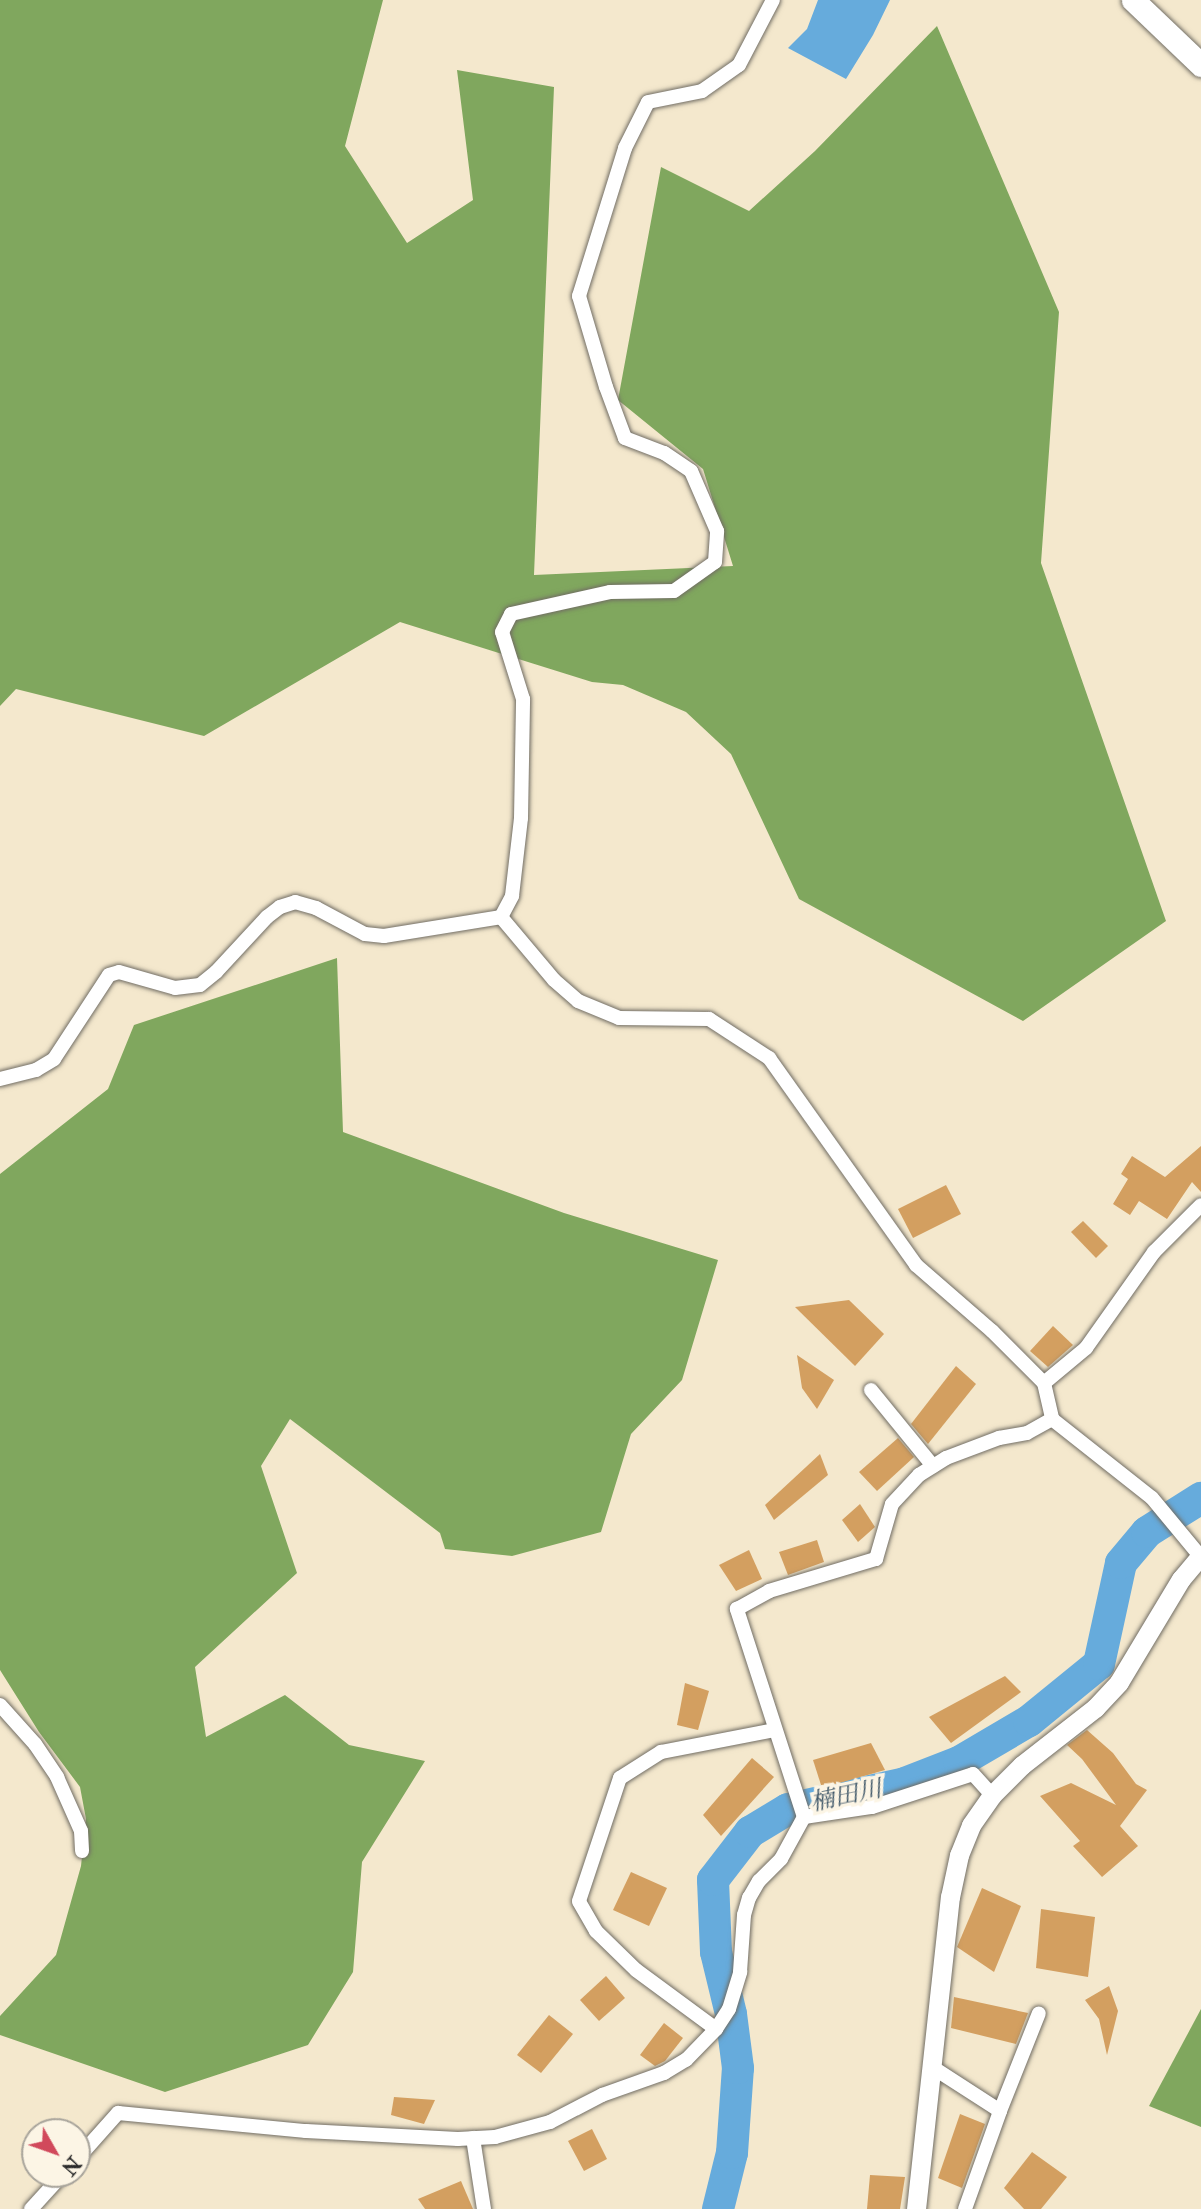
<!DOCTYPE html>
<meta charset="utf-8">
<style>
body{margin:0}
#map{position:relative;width:1201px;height:2209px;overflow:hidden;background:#f4e8cd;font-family:"IM FELL Double Pica","Noto Serif JP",serif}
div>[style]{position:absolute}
.forest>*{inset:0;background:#80a75e}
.water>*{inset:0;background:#66abdc}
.river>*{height:32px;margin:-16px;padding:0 16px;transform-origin:16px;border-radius:16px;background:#66abdc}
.building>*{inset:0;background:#d39f60}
.roads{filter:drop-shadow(0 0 2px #716d64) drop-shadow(0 0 2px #716d64)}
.street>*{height:14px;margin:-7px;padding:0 7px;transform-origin:7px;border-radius:7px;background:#fff}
.secondary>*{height:19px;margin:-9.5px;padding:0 9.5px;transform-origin:9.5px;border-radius:9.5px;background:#fff}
.primary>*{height:23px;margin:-11.5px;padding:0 11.5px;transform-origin:11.5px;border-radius:11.5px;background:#fff}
span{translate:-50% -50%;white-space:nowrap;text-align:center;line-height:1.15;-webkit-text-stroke:7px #fcf5e5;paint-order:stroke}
.water-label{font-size:24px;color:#405869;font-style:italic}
.north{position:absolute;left:21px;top:2118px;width:70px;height:70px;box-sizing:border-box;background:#fcf5e5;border:2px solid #a8a49b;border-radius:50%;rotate:130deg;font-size:19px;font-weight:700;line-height:28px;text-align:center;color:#2b2b2b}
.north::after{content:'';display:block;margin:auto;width:24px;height:32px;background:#d1495b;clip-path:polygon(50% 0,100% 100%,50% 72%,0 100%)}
</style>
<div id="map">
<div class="forest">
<i style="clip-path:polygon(0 0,383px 0,345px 146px,407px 243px,473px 200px,457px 70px,554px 87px,534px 575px,733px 566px,703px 469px,618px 400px,661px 167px,749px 211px,815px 151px,937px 26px,1059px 312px,1041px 563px,1166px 921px,1023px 1021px,799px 899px,731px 754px,686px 712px,623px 685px,592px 682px,400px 622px,204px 736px,16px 689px,0 706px)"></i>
<i style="clip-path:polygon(337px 958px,343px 1132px,564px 1213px,718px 1260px,682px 1380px,631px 1434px,601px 1532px,512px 1556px,445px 1549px,440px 1533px,290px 1419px,261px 1466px,297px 1573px,195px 1667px,206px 1737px,285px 1695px,349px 1745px,425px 1761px,362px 1862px,353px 1972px,308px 2045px,165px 2092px,0 2035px,0 2016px,56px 1955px,81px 1866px,86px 1819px,80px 1787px,39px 1732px,0 1670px,0 1174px,108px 1089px,134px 1025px)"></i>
<i style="clip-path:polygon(1201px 2009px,1201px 2127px,1149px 2106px)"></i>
</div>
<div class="water">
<i style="clip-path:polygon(818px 0,890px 0,873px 35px,846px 79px,788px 48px,807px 29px)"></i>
</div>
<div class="river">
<i style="left:718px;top:2209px;width:58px;rotate:-76deg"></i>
<i style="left:732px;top:2153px;width:85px;rotate:-86deg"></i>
<i style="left:738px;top:2068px;width:54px;rotate:-97.4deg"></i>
<i style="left:731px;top:2014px;width:64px;rotate:-103.6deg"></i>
<i style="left:716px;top:1952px;width:72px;rotate:-92.4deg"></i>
<i style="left:713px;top:1880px;width:61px;rotate:-52.4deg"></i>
<i style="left:750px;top:1832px;width:44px;rotate:-31.2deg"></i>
<i style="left:788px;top:1809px;width:120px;rotate:-12.5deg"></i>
<i style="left:905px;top:1783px;width:58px;rotate:-21.3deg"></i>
<i style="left:959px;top:1762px;width:81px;rotate:-30.4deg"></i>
<i style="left:1029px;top:1721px;width:90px;rotate:-39.2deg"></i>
<i style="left:1099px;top:1664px;width:103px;rotate:-77.7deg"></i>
<i style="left:1121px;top:1563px;width:40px;rotate:-50deg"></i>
<i style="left:1147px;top:1532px;width:64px;rotate:-32.2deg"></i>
</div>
<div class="building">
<i style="clip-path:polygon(1201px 1146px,1201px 1192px,1192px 1182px,1167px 1219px,1139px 1201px,1130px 1215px,1113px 1204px,1128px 1179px,1121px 1174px,1132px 1156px,1165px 1177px)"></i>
<i style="clip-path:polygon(946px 1185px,961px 1214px,913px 1238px,898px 1209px)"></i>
<i style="clip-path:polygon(1083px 1221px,1108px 1246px,1096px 1258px,1071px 1232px)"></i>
<i style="clip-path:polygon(849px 1300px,884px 1334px,855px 1366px,795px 1307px)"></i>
<i style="clip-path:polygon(1053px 1326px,1073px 1345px,1048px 1367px,1030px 1351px)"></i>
<i style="clip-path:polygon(797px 1355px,834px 1380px,817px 1409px,802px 1388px)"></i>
<i style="clip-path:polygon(956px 1366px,976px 1384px,928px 1444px,911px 1424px)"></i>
<i style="clip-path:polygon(898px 1438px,914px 1457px,877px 1491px,859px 1472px)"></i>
<i style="clip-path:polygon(820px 1454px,828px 1475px,774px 1520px,765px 1505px)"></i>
<i style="clip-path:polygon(860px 1504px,875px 1527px,858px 1542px,842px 1520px)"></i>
<i style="clip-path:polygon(817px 1540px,824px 1562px,788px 1575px,779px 1552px)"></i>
<i style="clip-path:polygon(749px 1550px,762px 1579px,736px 1591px,719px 1565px)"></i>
<i style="clip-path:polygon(1005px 1676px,1021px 1692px,951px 1743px,929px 1717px)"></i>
<i style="clip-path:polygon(685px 1683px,709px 1691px,698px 1730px,677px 1725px)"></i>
<i style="clip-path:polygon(1087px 1730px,1113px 1753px,1136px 1784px,1147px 1790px,1120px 1826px,1138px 1846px,1102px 1877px,1073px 1846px,1080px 1841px,1040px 1796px,1071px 1783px,1116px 1805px,1082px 1759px,1067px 1745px)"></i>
<i style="clip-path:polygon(871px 1743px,885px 1770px,822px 1788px,813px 1760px)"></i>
<i style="clip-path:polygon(752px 1758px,774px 1777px,721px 1836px,703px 1815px)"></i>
<i style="clip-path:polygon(631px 1872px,667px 1888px,649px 1926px,613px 1910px)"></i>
<i style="clip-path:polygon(982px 1888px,1021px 1906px,994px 1972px,957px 1947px)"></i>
<i style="clip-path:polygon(1041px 1909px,1095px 1917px,1088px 1977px,1036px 1968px)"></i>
<i style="clip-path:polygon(606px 1976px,625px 1998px,599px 2021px,580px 2000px)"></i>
<i style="clip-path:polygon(1109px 1986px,1118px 2011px,1107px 2055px,1099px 2019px,1085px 2000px)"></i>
<i style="clip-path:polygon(954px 1997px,1028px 2013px,1016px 2044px,951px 2028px)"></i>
<i style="clip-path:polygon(549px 2015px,573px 2034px,541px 2073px,517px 2055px)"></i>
<i style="clip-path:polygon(664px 2023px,683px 2038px,665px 2061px,655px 2066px,640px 2055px)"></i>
<i style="clip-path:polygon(394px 2097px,435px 2100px,424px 2124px,391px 2115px)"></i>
<i style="clip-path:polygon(960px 2114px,985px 2124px,962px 2188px,938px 2178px)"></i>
<i style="clip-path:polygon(592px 2129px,607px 2159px,584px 2171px,568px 2141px)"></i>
<i style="clip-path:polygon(1032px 2152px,1067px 2177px,1041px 2209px,1024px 2209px,1004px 2188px)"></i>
<i style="clip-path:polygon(870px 2175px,905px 2177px,900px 2209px,867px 2209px)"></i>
<i style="clip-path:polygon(461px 2181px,473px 2209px,425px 2209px,418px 2199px)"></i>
</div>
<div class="roads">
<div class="street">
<i style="left:501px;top:917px;width:82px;rotate:49.9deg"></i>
<i style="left:554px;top:980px;width:32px;rotate:41deg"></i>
<i style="left:578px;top:1001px;width:44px;rotate:22.5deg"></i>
<i style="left:619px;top:1018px;width:90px;rotate:0.6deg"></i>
<i style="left:709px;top:1019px;width:72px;rotate:33deg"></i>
<i style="left:769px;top:1058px;width:254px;rotate:54.6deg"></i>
<i style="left:916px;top:1265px;width:101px;rotate:41deg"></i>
<i style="left:992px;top:1331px;width:74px;rotate:45deg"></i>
<i style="left:1044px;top:1383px;width:37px;rotate:77deg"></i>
<i style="left:1052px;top:1419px;width:127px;rotate:38.3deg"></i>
<i style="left:1152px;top:1498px;width:75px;rotate:50.4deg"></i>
<i style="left:0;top:1079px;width:37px;rotate:-14deg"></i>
<i style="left:36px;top:1070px;width:21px;rotate:-31deg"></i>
<i style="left:54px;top:1059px;width:100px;rotate:-56.8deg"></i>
<i style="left:109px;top:975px;width:10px;rotate:-17deg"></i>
<i style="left:119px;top:972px;width:58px;rotate:15.9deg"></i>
<i style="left:175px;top:988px;width:25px;rotate:-7deg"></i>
<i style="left:200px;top:985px;width:21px;rotate:-39deg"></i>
<i style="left:216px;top:972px;width:75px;rotate:-47.2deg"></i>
<i style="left:267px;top:917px;width:16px;rotate:-38deg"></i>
<i style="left:280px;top:907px;width:16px;rotate:-18deg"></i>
<i style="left:295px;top:902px;width:22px;rotate:16deg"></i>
<i style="left:316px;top:908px;width:55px;rotate:28deg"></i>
<i style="left:365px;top:934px;width:19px;rotate:6deg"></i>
<i style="left:384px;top:936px;width:119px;rotate:-9.2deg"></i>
<i style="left:501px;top:917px;width:24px;rotate:-62deg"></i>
<i style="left:512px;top:896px;width:79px;rotate:-83.4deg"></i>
<i style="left:521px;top:818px;width:119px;rotate:-89deg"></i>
<i style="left:523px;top:699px;width:70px;rotate:-107.4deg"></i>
<i style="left:502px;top:632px;width:20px;rotate:-63deg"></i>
<i style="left:511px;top:614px;width:101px;rotate:-12.5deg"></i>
<i style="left:610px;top:592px;width:64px;rotate:-0.9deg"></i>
<i style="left:674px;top:591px;width:50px;rotate:-35.3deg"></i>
<i style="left:715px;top:562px;width:31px;rotate:-86deg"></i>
<i style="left:717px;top:531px;width:65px;rotate:-113.4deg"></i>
<i style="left:691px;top:471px;width:32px;rotate:-146deg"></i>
<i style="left:664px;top:453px;width:42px;rotate:-159deg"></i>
<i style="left:625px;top:438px;width:54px;rotate:-110.4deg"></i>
<i style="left:606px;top:387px;width:95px;rotate:-106.5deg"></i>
<i style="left:579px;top:296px;width:155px;rotate:-72.7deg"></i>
<i style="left:625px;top:148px;width:51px;rotate:-63.4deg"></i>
<i style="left:648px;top:102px;width:55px;rotate:-11.5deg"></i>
<i style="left:702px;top:91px;width:45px;rotate:-35.1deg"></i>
<i style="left:739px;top:65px;width:73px;rotate:-62.4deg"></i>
<i style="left:1044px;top:1383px;width:55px;rotate:-39.8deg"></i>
<i style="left:1086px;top:1348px;width:118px;rotate:-54.7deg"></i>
<i style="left:1154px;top:1252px;width:66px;rotate:-45deg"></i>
<i style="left:871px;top:1390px;width:98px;rotate:50.8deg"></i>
<i style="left:0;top:1705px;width:52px;rotate:48.1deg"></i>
<i style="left:35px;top:1744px;width:40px;rotate:56deg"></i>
<i style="left:57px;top:1777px;width:59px;rotate:66deg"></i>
<i style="left:81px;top:1831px;width:20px;rotate:87deg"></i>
<i style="left:804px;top:1817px;width:69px;rotate:-8.4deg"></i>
<i style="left:872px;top:1807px;width:106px;rotate:-18.1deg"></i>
<i style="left:973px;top:1774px;width:28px;rotate:48deg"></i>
<i style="left:716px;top:2029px;width:99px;rotate:-143.6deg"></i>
<i style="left:636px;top:1970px;width:56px;rotate:-135.7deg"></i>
<i style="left:596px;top:1931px;width:34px;rotate:-120deg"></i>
<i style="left:579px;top:1901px;width:130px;rotate:-71.6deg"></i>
<i style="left:620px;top:1778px;width:49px;rotate:-32.4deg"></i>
<i style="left:661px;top:1752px;width:116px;rotate:-10.9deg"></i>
<i style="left:932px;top:2067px;width:81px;rotate:32.9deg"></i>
<i style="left:473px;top:2138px;width:72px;rotate:81.2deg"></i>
<i style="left:77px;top:2159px;width:62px;rotate:-48.3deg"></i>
<i style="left:118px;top:2113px;width:189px;rotate:5.5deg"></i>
<i style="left:306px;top:2131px;width:152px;rotate:3deg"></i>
<i style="left:458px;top:2139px;width:37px;rotate:-3deg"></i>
<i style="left:495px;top:2137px;width:57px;rotate:-15.3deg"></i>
<i style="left:550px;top:2122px;width:59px;rotate:-27.4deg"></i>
<i style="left:602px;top:2095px;width:66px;rotate:-19.5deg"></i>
<i style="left:664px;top:2073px;width:26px;rotate:-31deg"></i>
<i style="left:686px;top:2060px;width:43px;rotate:-45.9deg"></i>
<i style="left:716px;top:2029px;width:24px;rotate:-57deg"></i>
<i style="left:729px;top:2009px;width:39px;rotate:-73deg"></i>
<i style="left:740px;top:1972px;width:57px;rotate:-86deg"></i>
<i style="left:744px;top:1915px;width:18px;rotate:-74deg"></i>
<i style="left:749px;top:1898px;width:20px;rotate:-60deg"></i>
<i style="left:759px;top:1881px;width:31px;rotate:-45deg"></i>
<i style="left:781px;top:1859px;width:48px;rotate:-61.3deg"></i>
<i style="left:804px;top:1817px;width:219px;rotate:-107.9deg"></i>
<i style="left:737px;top:1609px;width:37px;rotate:-29deg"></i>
<i style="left:769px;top:1591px;width:112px;rotate:-16.7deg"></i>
<i style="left:876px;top:1559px;width:57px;rotate:-73.8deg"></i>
<i style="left:892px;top:1504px;width:40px;rotate:-47deg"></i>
<i style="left:919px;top:1475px;width:32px;rotate:-32deg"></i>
<i style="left:946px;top:1458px;width:57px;rotate:-20.7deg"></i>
<i style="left:999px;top:1438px;width:28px;rotate:-10deg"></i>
<i style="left:1027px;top:1433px;width:29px;rotate:-29deg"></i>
<i style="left:31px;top:2209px;width:47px;rotate:-47.6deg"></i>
<i style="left:965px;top:2209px;width:104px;rotate:-70.3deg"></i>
<i style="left:1000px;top:2111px;width:105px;rotate:-68.3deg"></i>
</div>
<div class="secondary">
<i style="left:916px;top:2209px;width:314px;rotate:-83.8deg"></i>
<i style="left:950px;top:1897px;width:43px;rotate:-77.9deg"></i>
<i style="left:959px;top:1855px;width:32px;rotate:-68deg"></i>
<i style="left:971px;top:1825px;width:37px;rotate:-55deg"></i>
<i style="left:992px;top:1795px;width:42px;rotate:-45deg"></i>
<i style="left:1022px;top:1765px;width:93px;rotate:-38deg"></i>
<i style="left:1095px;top:1708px;width:35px;rotate:-47deg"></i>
<i style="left:1119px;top:1682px;width:120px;rotate:-59deg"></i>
<i style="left:1181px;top:1579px;width:31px;rotate:-50deg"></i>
</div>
<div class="primary">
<i style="left:1133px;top:0;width:94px;rotate:43.7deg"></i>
</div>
</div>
<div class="water-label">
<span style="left:846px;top:1796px;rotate:-12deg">楠田川</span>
</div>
<div class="north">N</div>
</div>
